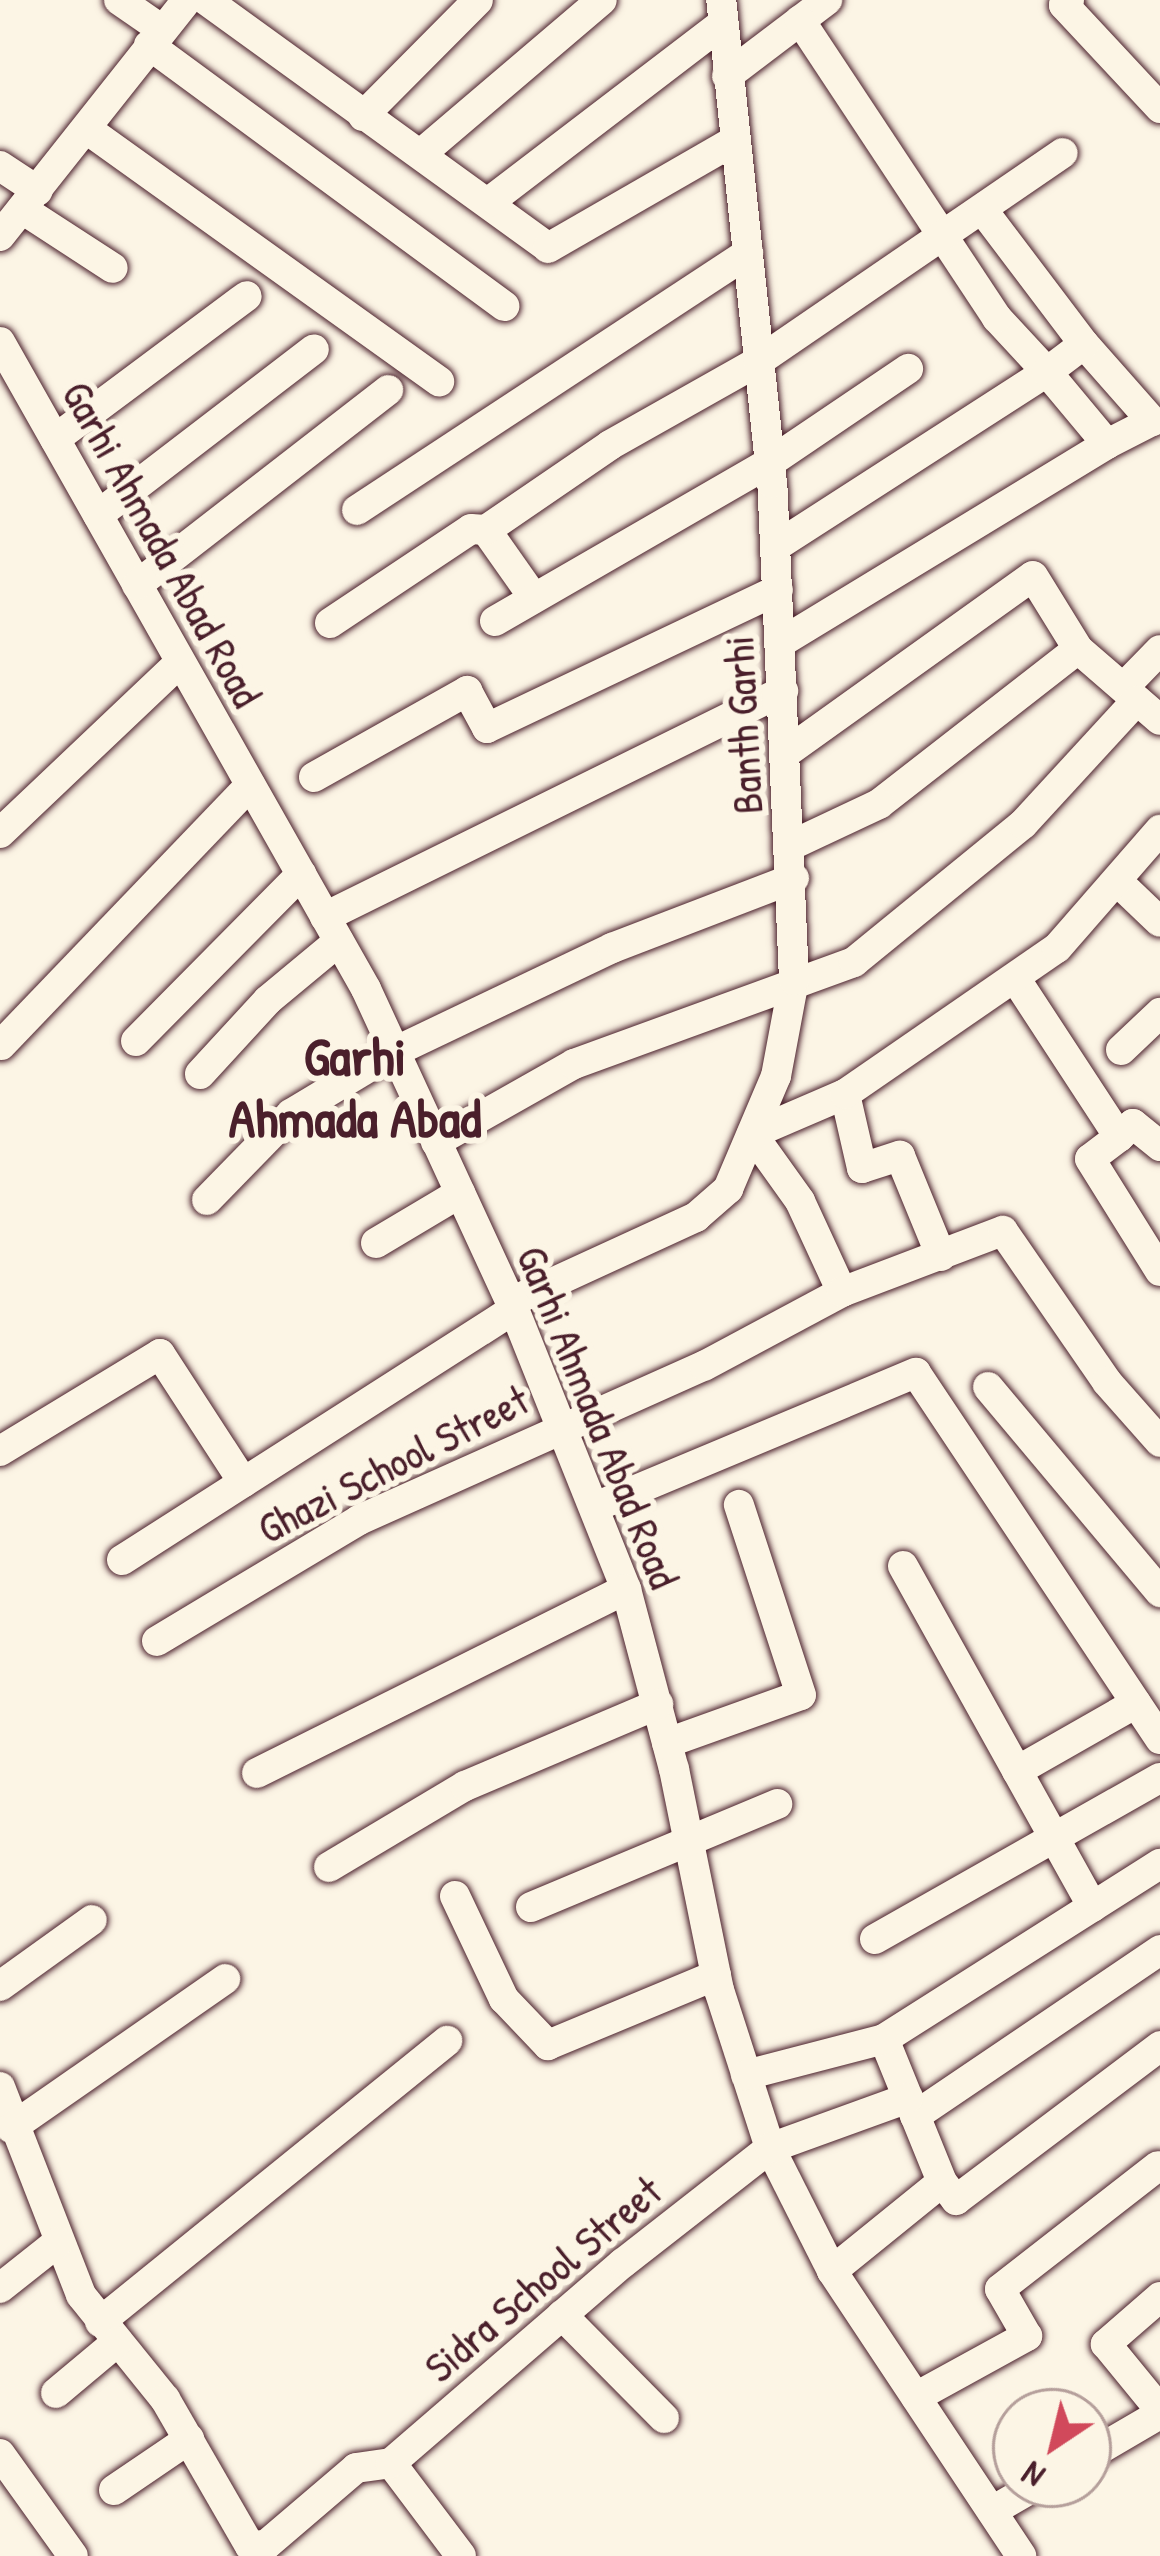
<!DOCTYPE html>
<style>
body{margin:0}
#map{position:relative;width:1160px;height:2556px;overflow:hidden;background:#fcf5e5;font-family:"Patrick Hand",sans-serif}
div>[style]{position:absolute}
.roads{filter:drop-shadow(0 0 3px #4a1f2b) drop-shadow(0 0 3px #4a1f2b)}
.minor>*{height:30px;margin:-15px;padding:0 15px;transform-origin:15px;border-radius:15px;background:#fcf5e5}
span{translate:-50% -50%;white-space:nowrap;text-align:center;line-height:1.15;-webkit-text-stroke:12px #fcf5e5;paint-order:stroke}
.street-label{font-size:42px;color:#4a1f2b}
.district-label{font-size:54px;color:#4a1f2b;font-weight:700}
.north{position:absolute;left:992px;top:2388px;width:120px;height:120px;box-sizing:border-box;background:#fcf5e5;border:3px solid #b59f9b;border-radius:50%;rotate:215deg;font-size:33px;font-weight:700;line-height:48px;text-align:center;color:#4a1f2b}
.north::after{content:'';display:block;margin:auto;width:42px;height:54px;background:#d1495b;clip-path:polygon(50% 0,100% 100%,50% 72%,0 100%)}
</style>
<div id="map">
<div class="roads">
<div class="minor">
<i style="left:119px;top:0;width:51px;rotate:34.6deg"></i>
<i style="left:206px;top:0;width:422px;rotate:35.9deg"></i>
<i style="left:548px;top:248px;width:212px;rotate:-29.9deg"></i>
<i style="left:1069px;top:0;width:7px;rotate:135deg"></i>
<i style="left:1064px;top:5px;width:141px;rotate:47deg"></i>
<i style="left:149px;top:45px;width:441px;rotate:36.3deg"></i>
<i style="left:727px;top:76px;width:126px;rotate:-37.2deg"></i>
<i style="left:363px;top:116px;width:163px;rotate:-45.2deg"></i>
<i style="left:88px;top:130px;width:432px;rotate:35.6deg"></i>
<i style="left:422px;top:153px;width:236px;rotate:-40.4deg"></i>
<i style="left:0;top:166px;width:45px;rotate:33.3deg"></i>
<i style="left:489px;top:202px;width:295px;rotate:-37.4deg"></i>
<i style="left:22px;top:209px;width:108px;rotate:33deg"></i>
<i style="left:0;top:236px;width:301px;rotate:-51.6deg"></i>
<i style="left:0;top:342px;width:743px;rotate:60.5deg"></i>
<i style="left:366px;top:989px;width:353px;rotate:65.2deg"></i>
<i style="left:514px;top:1309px;width:302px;rotate:68.2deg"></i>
<i style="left:626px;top:1589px;width:186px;rotate:75.1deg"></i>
<i style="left:674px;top:1769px;width:226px;rotate:78.5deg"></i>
<i style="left:719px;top:1990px;width:166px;rotate:72.1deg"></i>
<i style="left:770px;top:2148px;width:138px;rotate:63.2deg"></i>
<i style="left:832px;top:2271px;width:342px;rotate:56.4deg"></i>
<i style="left:1084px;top:344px;width:103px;rotate:48.6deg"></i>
<i style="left:1152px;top:421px;width:51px;rotate:152.9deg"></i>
<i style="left:55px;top:439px;width:239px;rotate:-36.7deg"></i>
<i style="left:357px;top:510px;width:468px;rotate:-33.3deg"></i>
<i style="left:98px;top:515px;width:272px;rotate:-37.5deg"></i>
<i style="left:486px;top:530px;width:83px;rotate:54.8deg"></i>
<i style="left:775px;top:547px;width:323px;rotate:-32.8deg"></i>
<i style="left:1047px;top:372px;width:74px;rotate:-132.8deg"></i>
<i style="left:997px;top:318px;width:357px;rotate:-123.5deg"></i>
<i style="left:137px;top:585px;width:318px;rotate:-37.8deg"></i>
<i style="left:495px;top:621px;width:316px;rotate:-30deg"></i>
<i style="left:769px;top:463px;width:168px;rotate:-34.1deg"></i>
<i style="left:330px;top:623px;width:169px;rotate:-33.7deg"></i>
<i style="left:471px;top:529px;width:15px;rotate:4deg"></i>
<i style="left:486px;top:530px;width:150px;rotate:-34.4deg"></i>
<i style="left:610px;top:445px;width:171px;rotate:-29.4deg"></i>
<i style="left:759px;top:361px;width:368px;rotate:-34.4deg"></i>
<i style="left:780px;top:643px;width:383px;rotate:-31.3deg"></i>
<i style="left:1107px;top:444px;width:94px;rotate:-129.8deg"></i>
<i style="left:1047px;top:372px;width:46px;rotate:-37.1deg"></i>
<i style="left:1084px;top:344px;width:169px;rotate:-127.1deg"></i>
<i style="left:1078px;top:649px;width:108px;rotate:40.9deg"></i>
<i style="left:1125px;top:686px;width:50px;rotate:-45.8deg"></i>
<i style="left:787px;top:752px;width:302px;rotate:-35.6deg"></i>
<i style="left:1033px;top:576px;width:86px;rotate:58.3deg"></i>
<i style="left:1078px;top:649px;width:252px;rotate:142.1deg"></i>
<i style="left:879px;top:804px;width:96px;rotate:154.8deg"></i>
<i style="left:314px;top:777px;width:176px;rotate:-29.3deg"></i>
<i style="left:467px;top:691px;width:42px;rotate:61.6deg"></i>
<i style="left:487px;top:728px;width:322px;rotate:-25.4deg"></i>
<i style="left:0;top:833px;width:248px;rotate:-43.5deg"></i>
<i style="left:1117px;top:881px;width:59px;rotate:43.6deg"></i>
<i style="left:325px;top:917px;width:511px;rotate:-26.26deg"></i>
<i style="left:1015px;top:978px;width:190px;rotate:56.8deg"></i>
<i style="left:1119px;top:1137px;width:36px;rotate:143deg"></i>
<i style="left:1090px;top:1159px;width:132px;rotate:58deg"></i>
<i style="left:136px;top:1041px;width:235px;rotate:-45.3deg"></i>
<i style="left:1px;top:1045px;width:360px;rotate:-46.2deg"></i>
<i style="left:1121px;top:1050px;width:54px;rotate:-43.5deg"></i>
<i style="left:200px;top:1074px;width:100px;rotate:-47.4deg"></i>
<i style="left:268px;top:1000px;width:92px;rotate:-39.7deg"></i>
<i style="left:845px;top:1094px;width:76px;rotate:77.1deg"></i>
<i style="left:862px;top:1168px;width:40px;rotate:-18deg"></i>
<i style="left:900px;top:1156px;width:108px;rotate:67.7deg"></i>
<i style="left:1119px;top:1137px;width:19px;rotate:-43deg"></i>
<i style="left:1133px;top:1124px;width:35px;rotate:39deg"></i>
<i style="left:436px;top:1142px;width:159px;rotate:-29.5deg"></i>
<i style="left:574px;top:1064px;width:298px;rotate:-20deg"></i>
<i style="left:854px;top:962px;width:218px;rotate:-39.2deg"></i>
<i style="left:1023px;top:824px;width:168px;rotate:-47.4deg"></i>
<i style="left:207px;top:1200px;width:120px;rotate:-45.7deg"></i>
<i style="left:291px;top:1114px;width:120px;rotate:-31deg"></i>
<i style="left:394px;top:1052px;width:242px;rotate:-25.5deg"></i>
<i style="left:612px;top:948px;width:195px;rotate:-21deg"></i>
<i style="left:376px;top:1243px;width:98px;rotate:-30.8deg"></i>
<i style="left:842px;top:1292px;width:100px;rotate:-114.8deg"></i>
<i style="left:800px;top:1201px;width:82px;rotate:-125.6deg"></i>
<i style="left:752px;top:1134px;width:101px;rotate:-23.3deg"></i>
<i style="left:845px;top:1094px;width:257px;rotate:-34.6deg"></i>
<i style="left:1057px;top:948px;width:157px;rotate:-48.9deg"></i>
<i style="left:511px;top:1302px;width:204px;rotate:-24.7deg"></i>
<i style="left:696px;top:1217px;width:43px;rotate:-41.2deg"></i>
<i style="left:728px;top:1189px;width:123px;rotate:-67deg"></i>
<i style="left:776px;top:1076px;width:98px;rotate:-79.4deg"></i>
<i style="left:794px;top:980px;width:497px;rotate:-92.5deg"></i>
<i style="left:772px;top:483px;width:486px;rotate:-96deg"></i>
<i style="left:988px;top:1387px;width:268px;rotate:50deg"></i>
<i style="left:0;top:1451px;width:187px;rotate:-31.2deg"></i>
<i style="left:160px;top:1354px;width:153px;rotate:57deg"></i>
<i style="left:595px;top:1507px;width:348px;rotate:-22.7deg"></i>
<i style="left:916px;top:1373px;width:440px;rotate:56.3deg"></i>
<i style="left:122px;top:1560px;width:465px;rotate:-32.6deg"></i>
<i style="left:903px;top:1566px;width:390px;rotate:60.9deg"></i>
<i style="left:157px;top:1641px;width:235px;rotate:-30.9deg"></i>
<i style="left:359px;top:1520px;width:378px;rotate:-24.1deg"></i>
<i style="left:704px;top:1366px;width:157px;rotate:-28.2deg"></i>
<i style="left:842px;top:1292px;width:172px;rotate:-20.8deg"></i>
<i style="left:1003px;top:1231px;width:183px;rotate:55.4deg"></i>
<i style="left:1107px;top:1382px;width:80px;rotate:48.5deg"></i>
<i style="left:667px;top:1743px;width:142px;rotate:-19.7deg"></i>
<i style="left:801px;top:1695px;width:200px;rotate:-108.1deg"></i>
<i style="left:1017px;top:1771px;width:137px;rotate:-29.7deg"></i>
<i style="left:257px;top:1773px;width:412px;rotate:-26.5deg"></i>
<i style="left:329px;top:1867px;width:158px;rotate:-30.8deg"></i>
<i style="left:465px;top:1786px;width:210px;rotate:-23deg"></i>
<i style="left:455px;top:1896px;width:114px;rotate:64.6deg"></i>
<i style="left:504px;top:1999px;width:64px;rotate:46.3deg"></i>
<i style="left:548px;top:2045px;width:182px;rotate:-22.6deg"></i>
<i style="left:531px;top:1907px;width:267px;rotate:-22.7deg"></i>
<i style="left:875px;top:1939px;width:327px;rotate:-29.5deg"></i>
<i style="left:0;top:1986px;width:113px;rotate:-35.7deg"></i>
<i style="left:884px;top:2039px;width:154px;rotate:67.9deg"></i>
<i style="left:746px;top:2075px;width:143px;rotate:-14.6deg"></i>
<i style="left:884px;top:2039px;width:327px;rotate:-32.4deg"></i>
<i style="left:0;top:2087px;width:223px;rotate:68.7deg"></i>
<i style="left:81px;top:2295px;width:134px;rotate:51.1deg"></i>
<i style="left:165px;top:2399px;width:170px;rotate:60deg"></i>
<i style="left:915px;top:2116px;width:296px;rotate:-34.1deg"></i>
<i style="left:11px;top:2128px;width:261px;rotate:-34.8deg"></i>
<i style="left:832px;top:2271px;width:141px;rotate:-39deg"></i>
<i style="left:942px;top:2182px;width:23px;rotate:52deg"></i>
<i style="left:956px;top:2200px;width:256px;rotate:-37deg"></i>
<i style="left:0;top:2288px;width:74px;rotate:-38.4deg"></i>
<i style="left:1160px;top:2297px;width:72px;rotate:139deg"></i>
<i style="left:1106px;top:2344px;width:85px;rotate:50.7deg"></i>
<i style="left:562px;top:2315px;width:145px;rotate:45.3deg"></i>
<i style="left:100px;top:2322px;width:447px;rotate:-39deg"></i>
<i style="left:56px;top:2393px;width:80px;rotate:-39.9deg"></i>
<i style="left:916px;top:2397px;width:127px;rotate:-28.8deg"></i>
<i style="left:1027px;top:2336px;width:54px;rotate:-119.9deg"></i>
<i style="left:1000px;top:2289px;width:200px;rotate:-37.9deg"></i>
<i style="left:0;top:2454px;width:125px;rotate:54.4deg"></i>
<i style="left:1088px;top:2456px;width:83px;rotate:-30.3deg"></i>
<i style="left:391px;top:2463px;width:116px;rotate:53deg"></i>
<i style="left:114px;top:2490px;width:91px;rotate:-34.2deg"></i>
<i style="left:992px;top:2511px;width:54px;rotate:-29.9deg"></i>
<i style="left:250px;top:2546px;width:16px;rotate:-4deg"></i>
<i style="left:266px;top:2545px;width:118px;rotate:-40.5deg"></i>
<i style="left:356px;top:2468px;width:35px;rotate:-8deg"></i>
<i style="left:391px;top:2463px;width:306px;rotate:-40.8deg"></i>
<i style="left:623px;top:2263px;width:187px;rotate:-38deg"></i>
<i style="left:770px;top:2148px;width:147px;rotate:-19.9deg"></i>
</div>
</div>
<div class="street-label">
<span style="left:162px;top:544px;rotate:61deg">Garhi Ahmada Abad Road</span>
<span style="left:743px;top:725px;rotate:-93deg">Banth Garhi</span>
<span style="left:598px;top:1417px;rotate:68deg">Garhi Ahmada Abad Road</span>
<span style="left:393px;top:1464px;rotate:-27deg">Ghazi School Street</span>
<span style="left:543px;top:2279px;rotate:-40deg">Sidra School Street</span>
</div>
<div class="district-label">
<span style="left:355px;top:1087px">Garhi<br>Ahmada Abad</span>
</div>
<div class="north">N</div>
</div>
